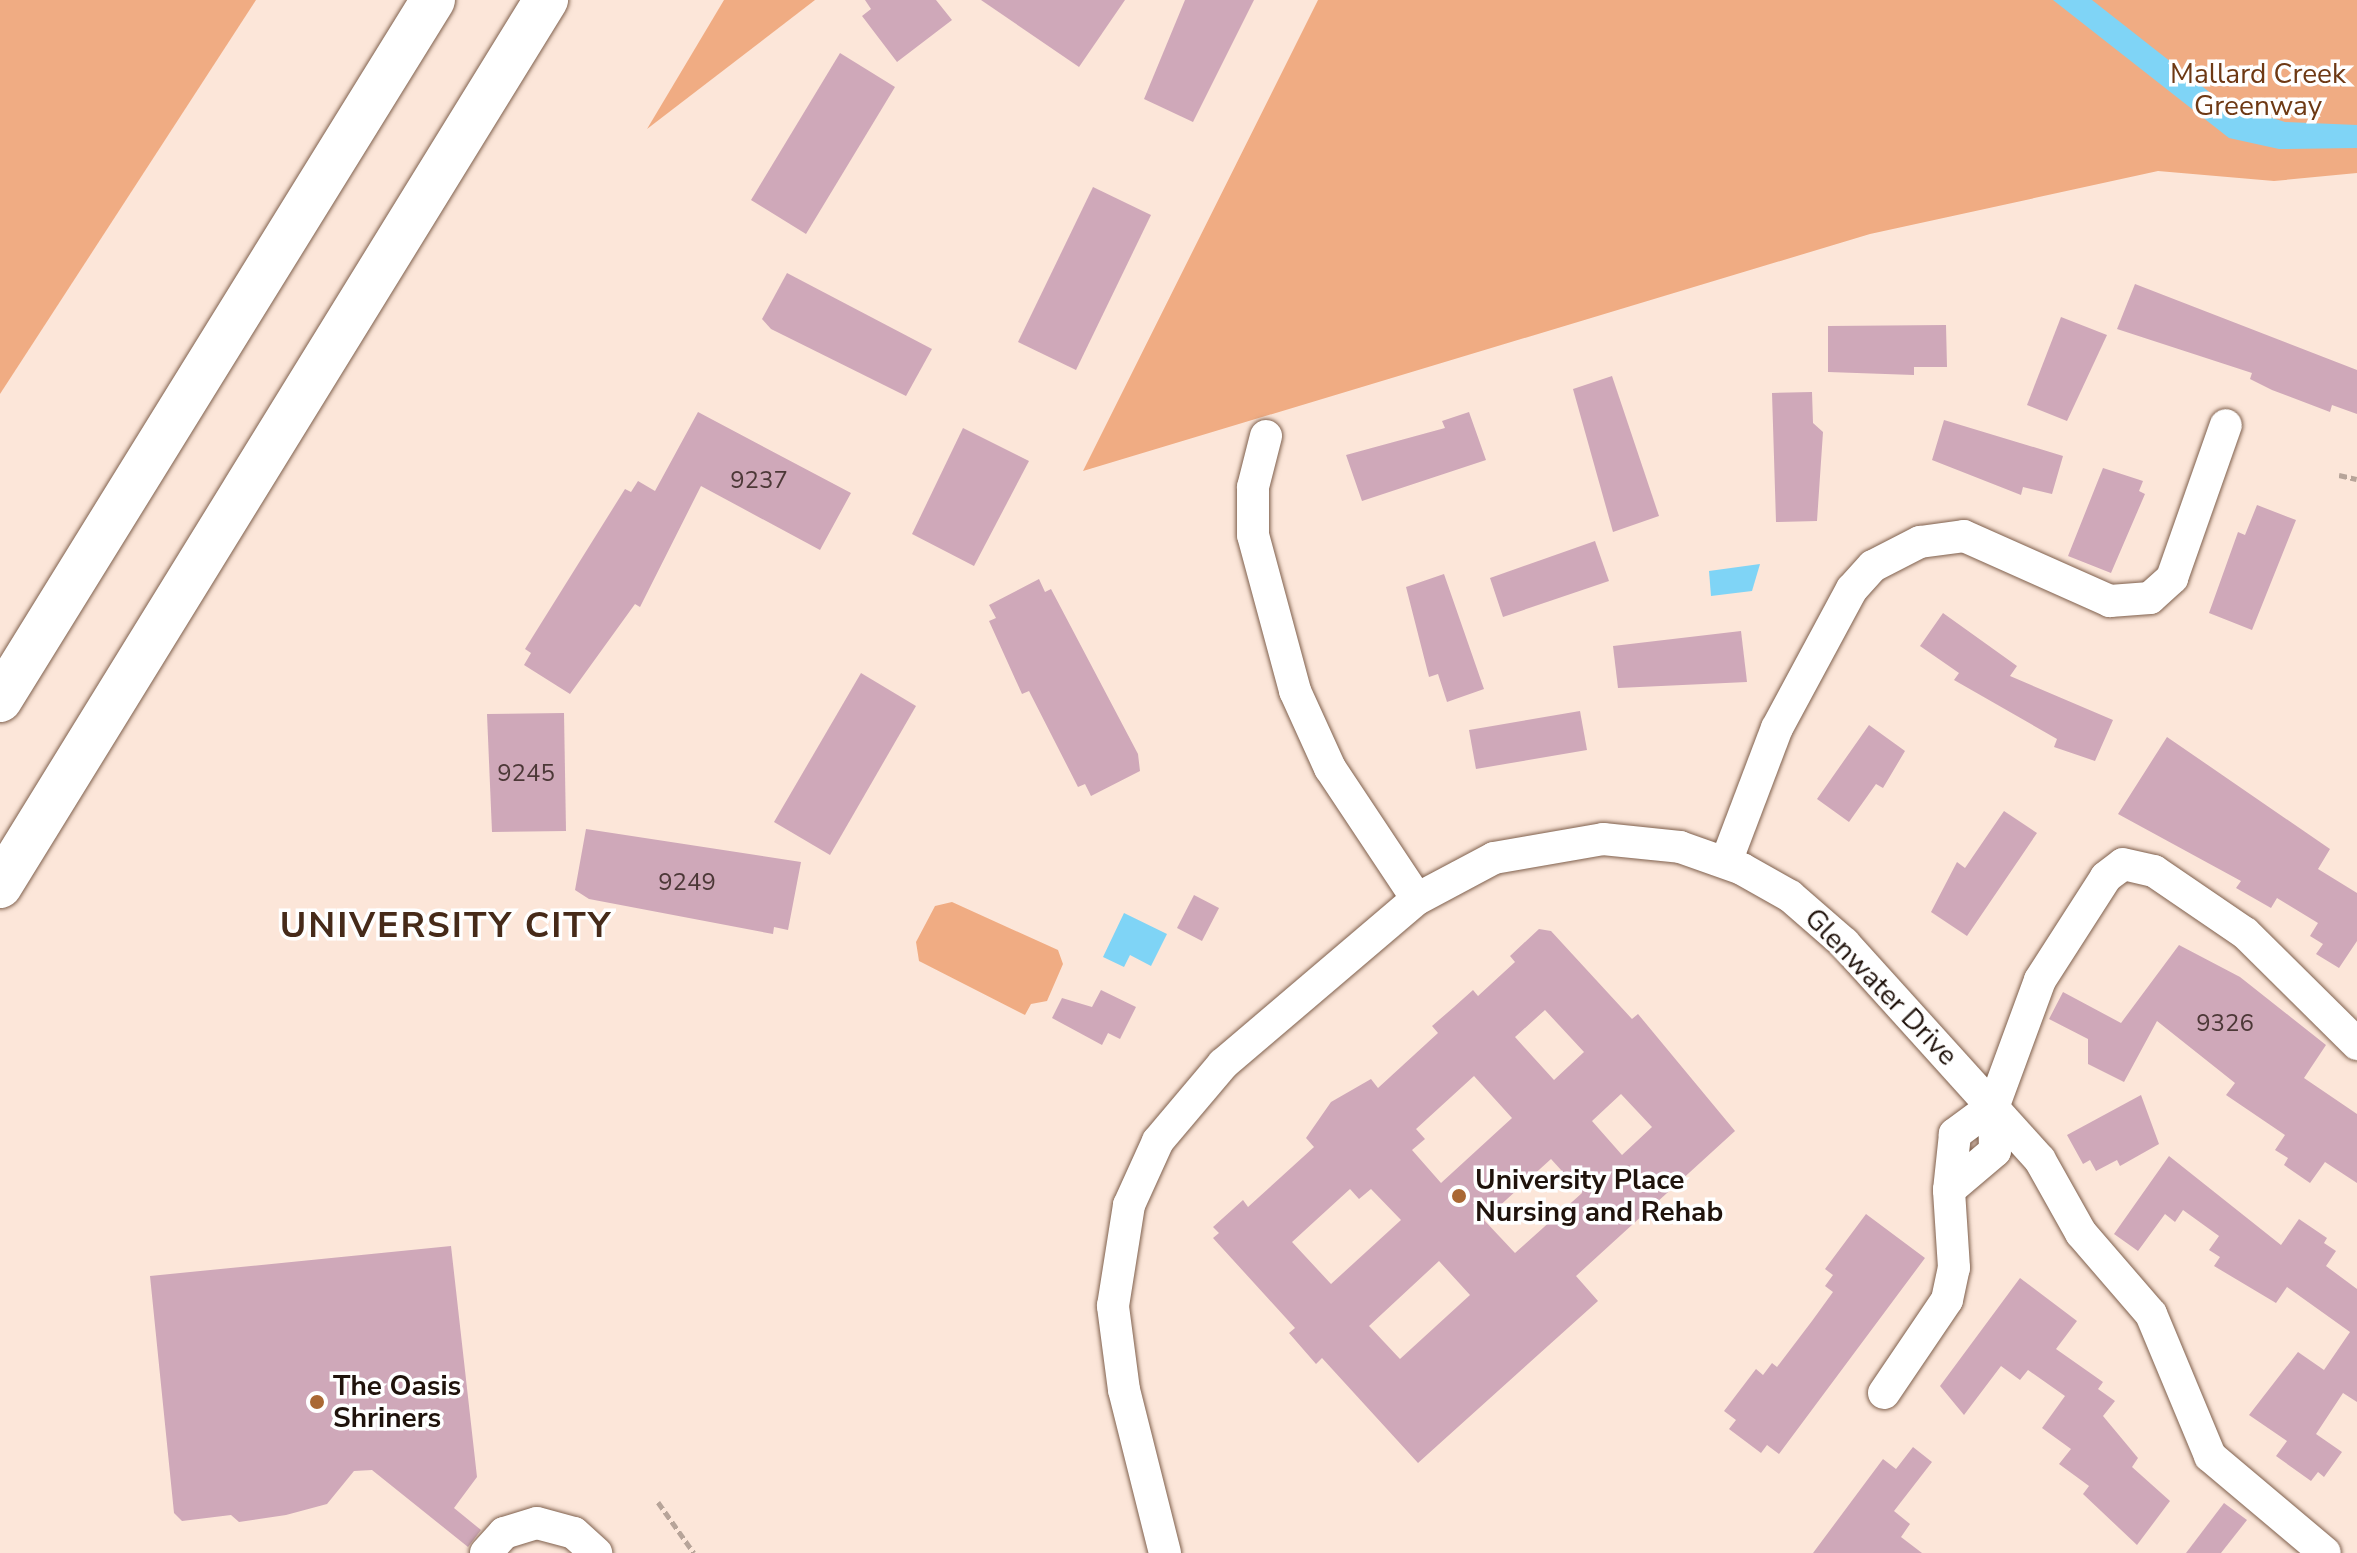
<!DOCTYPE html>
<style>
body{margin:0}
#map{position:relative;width:2357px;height:1553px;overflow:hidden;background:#fce6d9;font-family:"Nunito Sans",sans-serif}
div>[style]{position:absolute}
.green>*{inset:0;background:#f0ac83}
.water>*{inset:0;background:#7fd4f6}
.building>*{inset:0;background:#cfa8b9}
.path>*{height:5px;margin-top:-2.5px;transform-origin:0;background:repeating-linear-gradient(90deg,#b7a499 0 8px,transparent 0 12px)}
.roads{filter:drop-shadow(0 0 2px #7f604d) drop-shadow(0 0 2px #7f604d)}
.minor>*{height:32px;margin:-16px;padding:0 16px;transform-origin:16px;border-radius:16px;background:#fff}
.highway>*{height:44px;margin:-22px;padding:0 22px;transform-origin:22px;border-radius:22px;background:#fff}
.dots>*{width:22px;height:22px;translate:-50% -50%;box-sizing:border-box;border:4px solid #fff;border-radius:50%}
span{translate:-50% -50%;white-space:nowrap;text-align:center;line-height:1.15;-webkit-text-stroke:7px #fff;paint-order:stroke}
.number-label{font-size:24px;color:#4c3837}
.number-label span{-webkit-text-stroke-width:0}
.park-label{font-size:28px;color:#6e3914}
.street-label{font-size:28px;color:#20130c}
.poi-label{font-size:28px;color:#20130c;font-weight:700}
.left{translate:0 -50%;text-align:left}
.district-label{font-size:36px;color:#462a19;font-weight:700;letter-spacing:2px}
</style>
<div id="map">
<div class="green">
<i style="clip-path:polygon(0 0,256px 0,0 394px)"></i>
<i style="clip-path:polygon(724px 0,815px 0,647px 129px)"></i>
<i style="clip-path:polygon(1318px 0,2357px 0,2357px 173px,2274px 181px,2158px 171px,1870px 234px,1083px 471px)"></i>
<i style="clip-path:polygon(952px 902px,1058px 950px,1063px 964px,1047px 1001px,1031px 1004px,1025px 1015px,919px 961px,916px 942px,935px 906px)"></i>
</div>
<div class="water">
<i style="clip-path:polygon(2053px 0,2092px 0,2222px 102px,2285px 122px,2357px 125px,2357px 148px,2279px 149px,2229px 138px)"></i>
<i style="clip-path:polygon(1760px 564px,1752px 591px,1711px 596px,1709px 571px)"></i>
<i style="clip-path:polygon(1124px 913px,1167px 934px,1151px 966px,1130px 955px,1124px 967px,1103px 957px)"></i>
</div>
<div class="building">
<i style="clip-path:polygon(865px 0,936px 0,952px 20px,897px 62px,862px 16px,871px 9px)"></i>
<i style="clip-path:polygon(981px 0,1125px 0,1079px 67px)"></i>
<i style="clip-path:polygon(1185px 0,1254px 0,1193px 122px,1144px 99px)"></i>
<i style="clip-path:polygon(840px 53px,895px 87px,806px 234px,751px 200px)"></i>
<i style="clip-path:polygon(1093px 187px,1151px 215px,1076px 370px,1018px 342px)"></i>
<i style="clip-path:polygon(787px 273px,932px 349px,906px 396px,771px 329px,762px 319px)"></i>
<i style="clip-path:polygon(2135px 284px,2357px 370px,2357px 414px,2332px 405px,2330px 412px,2272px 390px,2250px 379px,2252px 373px,2117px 329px)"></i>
<i style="clip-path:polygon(2061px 317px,2107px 335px,2067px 421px,2027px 405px)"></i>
<i style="clip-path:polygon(1946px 325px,1947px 367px,1914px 367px,1914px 375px,1828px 372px,1828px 326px)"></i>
<i style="clip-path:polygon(1612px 376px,1659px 516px,1613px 532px,1573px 389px)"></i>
<i style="clip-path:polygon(1812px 392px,1813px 423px,1823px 432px,1817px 521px,1776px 522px,1772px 393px)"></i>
<i style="clip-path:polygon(698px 412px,851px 493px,820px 550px,701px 486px,640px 607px,635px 604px,570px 694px,524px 665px,531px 653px,525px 649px,625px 489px,631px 492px,638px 481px,655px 491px)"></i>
<i style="clip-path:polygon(1469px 412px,1486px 460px,1362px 501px,1346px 455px,1445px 428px,1442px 421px)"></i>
<i style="clip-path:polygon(1944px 420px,2063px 456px,2052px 494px,2023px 487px,2021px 495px,1932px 460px)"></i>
<i style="clip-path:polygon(963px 428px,1029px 461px,974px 566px,912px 534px)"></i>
<i style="clip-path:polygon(2103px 468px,2143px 481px,2139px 491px,2145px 494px,2111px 573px,2068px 556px)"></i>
<i style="clip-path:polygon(2257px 505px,2296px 520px,2252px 630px,2209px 613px,2238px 532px,2245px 535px)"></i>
<i style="clip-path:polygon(1595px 541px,1609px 581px,1503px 617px,1490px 578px)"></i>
<i style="clip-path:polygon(1444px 574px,1484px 689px,1447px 702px,1438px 674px,1429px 677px,1406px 587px)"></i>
<i style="clip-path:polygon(1039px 579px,1045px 592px,1051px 589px,1138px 754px,1140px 771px,1091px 796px,1085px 784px,1078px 787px,1029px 691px,1022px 694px,989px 621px,996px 618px,989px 605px)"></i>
<i style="clip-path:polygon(1943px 613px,2017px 666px,2010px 676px,2113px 720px,2095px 761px,2054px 747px,2057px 739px,1954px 680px,1959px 673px,1920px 646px)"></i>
<i style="clip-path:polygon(1741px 631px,1747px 682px,1618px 688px,1613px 646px)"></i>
<i style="clip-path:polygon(861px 673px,916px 706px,830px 855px,774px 822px)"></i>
<i style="clip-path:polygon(1580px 711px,1587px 750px,1476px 769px,1469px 730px)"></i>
<i style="clip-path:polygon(564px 713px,566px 831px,492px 832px,487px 714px)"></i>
<i style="clip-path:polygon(1869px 725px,1905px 751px,1883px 788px,1876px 784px,1849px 822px,1817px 799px)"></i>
<i style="clip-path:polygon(2167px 737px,2330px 849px,2318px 869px,2357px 893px,2357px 941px,2339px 968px,2316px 954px,2323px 944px,2310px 936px,2318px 923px,2277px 898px,2271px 908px,2236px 888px,2241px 881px,2118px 814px)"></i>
<i style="clip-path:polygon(2004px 811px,2037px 833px,1967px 936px,1931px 912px,1957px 862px,1965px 868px)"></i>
<i style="clip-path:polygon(586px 829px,801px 862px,788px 930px,774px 927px,773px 934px,589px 899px,575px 890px)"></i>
<i style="clip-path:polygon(1194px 895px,1219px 908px,1202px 941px,1177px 928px)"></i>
<i style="clip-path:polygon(evenodd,1539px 929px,1551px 931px,1632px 1019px,1638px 1014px,1735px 1131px,1576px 1276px,1598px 1301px,1418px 1463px,1322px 1358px,1316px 1364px,1289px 1333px,1295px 1328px,1213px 1238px,1219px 1233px,1213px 1227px,1243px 1200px,1248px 1207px,1314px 1147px,1306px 1138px,1331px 1102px,1371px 1079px,1378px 1088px,1438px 1033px,1432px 1026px,1454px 1007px,1473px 990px,1478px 996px,1515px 962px,1510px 956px,1539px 929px,1545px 1010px,1584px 1052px,1554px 1080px,1515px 1037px,1545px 1010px,1539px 929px,1474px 1076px,1512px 1118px,1441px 1183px,1412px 1150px,1425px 1139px,1416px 1129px,1474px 1076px,1539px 929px,1621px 1094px,1652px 1127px,1622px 1155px,1592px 1121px,1621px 1094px,1539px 929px,1551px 1159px,1582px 1193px,1515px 1253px,1484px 1220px,1551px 1159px,1539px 929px,1350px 1189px,1359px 1199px,1371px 1189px,1401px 1220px,1331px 1284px,1292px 1242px,1350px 1189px,1539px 929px,1439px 1261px,1470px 1295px,1400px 1359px,1369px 1326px,1439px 1261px)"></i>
<i style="clip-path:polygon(2179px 945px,2240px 977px,2326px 1045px,2304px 1078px,2357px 1114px,2357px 1183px,2325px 1162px,2310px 1183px,2284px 1165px,2288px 1158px,2275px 1150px,2285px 1135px,2226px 1095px,2235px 1083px,2157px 1021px,2124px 1082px,2088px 1064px,2088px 1039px,2049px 1019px,2063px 992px,2121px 1023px)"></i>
<i style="clip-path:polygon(1101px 990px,1136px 1007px,1120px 1039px,1108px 1033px,1102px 1045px,1052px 1018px,1062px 998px,1092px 1007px)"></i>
<i style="clip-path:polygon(2141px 1095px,2159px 1144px,2120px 1166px,2117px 1160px,2096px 1171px,2090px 1160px,2083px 1164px,2067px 1135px)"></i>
<i style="clip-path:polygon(2169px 1156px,2281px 1245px,2299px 1219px,2327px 1238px,2324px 1243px,2336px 1251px,2326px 1266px,2357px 1289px,2357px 1402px,2343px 1393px,2316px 1434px,2342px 1452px,2324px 1477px,2318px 1472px,2311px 1481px,2276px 1456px,2287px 1441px,2249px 1415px,2298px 1352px,2324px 1370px,2350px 1332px,2287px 1287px,2276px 1303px,2214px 1266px,2220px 1257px,2209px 1250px,2219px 1236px,2183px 1210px,2175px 1222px,2165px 1214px,2138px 1251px,2114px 1234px)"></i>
<i style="clip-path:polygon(1866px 1214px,1925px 1258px,1779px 1454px,1767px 1445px,1761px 1453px,1729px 1429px,1736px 1420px,1724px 1411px,1756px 1369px,1763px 1375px,1772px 1363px,1777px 1367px,1812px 1321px,1833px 1292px,1825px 1286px,1833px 1275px,1825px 1269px)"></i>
<i style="clip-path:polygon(451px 1246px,477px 1477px,454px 1508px,481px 1530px,468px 1547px,372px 1470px,354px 1471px,327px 1504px,286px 1515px,239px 1522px,231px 1515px,182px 1521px,174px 1513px,150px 1276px)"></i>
<i style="clip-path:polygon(2020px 1278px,2077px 1321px,2056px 1349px,2103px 1382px,2098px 1389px,2115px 1401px,2103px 1416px,2138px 1458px,2132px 1467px,2170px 1501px,2137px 1545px,2083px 1494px,2089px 1486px,2059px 1464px,2071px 1449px,2042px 1428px,2065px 1396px,2028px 1370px,2020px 1380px,2001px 1366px,1964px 1415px,1940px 1386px)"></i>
<i style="clip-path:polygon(1913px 1447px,1932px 1462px,1894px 1511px,1910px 1524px,1901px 1537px,1922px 1553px,1813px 1553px,1883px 1459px,1896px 1469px)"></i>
<i style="clip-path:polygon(2224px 1503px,2247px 1520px,2221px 1553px,2186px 1553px)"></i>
</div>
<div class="path">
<i style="left:2339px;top:475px;width:18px;rotate:13deg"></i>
<i style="left:658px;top:1502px;width:62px;rotate:54.8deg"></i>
</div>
<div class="roads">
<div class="minor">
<i style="left:1266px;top:436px;width:53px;rotate:104.3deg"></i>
<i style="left:1253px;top:487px;width:48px;rotate:90deg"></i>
<i style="left:1253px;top:535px;width:162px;rotate:74.9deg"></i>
<i style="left:1295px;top:691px;width:85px;rotate:65.6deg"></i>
<i style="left:1330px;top:768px;width:157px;rotate:56.4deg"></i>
<i style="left:1726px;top:862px;width:143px;rotate:-69.2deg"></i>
<i style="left:1777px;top:728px;width:158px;rotate:-61.7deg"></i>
<i style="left:1852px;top:589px;width:31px;rotate:-48deg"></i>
<i style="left:1873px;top:566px;width:53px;rotate:-27.1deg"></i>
<i style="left:1920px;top:542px;width:44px;rotate:-7.8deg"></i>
<i style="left:1964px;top:536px;width:160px;rotate:24deg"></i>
<i style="left:2110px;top:601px;width:40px;rotate:-4.3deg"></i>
<i style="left:2150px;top:598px;width:30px;rotate:-42deg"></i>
<i style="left:2172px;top:578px;width:162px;rotate:-70.6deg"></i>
<i style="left:1994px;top:1105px;width:49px;rotate:143.4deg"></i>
<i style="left:1955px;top:1134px;width:56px;rotate:96.1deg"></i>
<i style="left:1949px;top:1190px;width:60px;rotate:-40.3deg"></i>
<i style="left:1995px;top:1151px;width:46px;rotate:-91.2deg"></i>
<i style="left:1994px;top:1105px;width:133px;rotate:-69.8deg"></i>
<i style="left:2040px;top:980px;width:122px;rotate:-57.3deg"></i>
<i style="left:2106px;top:877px;width:21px;rotate:-37deg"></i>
<i style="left:2123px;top:864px;width:32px;rotate:13deg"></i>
<i style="left:2154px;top:871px;width:110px;rotate:34.3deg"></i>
<i style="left:2245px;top:933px;width:158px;rotate:44.7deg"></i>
<i style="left:1884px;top:1393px;width:112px;rotate:-55.9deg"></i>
<i style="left:1947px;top:1300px;width:33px;rotate:-78deg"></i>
<i style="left:1954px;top:1268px;width:78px;rotate:-93.7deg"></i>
<i style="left:486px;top:1553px;width:27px;rotate:-48deg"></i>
<i style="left:504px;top:1533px;width:34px;rotate:-17deg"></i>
<i style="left:537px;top:1523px;width:38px;rotate:15deg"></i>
<i style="left:574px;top:1533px;width:30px;rotate:42deg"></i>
<i style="left:1165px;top:1553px;width:168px;rotate:-104.1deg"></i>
<i style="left:1124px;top:1390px;width:85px;rotate:-97.5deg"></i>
<i style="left:1113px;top:1306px;width:102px;rotate:-81deg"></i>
<i style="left:1129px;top:1205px;width:70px;rotate:-65.6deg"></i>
<i style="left:1158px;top:1141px;width:101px;rotate:-49.8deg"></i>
<i style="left:1223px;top:1064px;width:255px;rotate:-40.4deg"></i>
<i style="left:1417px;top:899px;width:87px;rotate:-28deg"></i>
<i style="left:1494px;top:858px;width:111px;rotate:-9.9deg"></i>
<i style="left:1603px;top:839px;width:77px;rotate:5.9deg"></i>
<i style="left:1680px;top:847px;width:66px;rotate:19.5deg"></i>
<i style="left:1742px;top:869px;width:55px;rotate:29.4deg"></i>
<i style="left:1790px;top:896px;width:72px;rotate:41deg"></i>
<i style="left:1844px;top:943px;width:292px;rotate:47.9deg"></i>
<i style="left:2040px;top:1160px;width:84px;rotate:60.7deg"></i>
<i style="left:2081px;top:1233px;width:107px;rotate:49.2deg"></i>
<i style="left:2151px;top:1314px;width:154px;rotate:67.4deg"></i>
<i style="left:2210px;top:1456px;width:150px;rotate:40.1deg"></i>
</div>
<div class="highway">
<i style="left:0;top:700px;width:823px;rotate:-58.26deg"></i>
<i style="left:0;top:886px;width:1041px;rotate:-58.36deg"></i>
</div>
</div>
<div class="dots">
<i style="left:1459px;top:1196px;background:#aa6834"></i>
<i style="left:317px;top:1402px;background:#aa6834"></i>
</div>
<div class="number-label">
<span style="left:759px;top:481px">9237</span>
<span style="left:526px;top:774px">9245</span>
<span style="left:687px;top:883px">9249</span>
<span style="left:2225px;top:1024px">9326</span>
</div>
<div class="park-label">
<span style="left:2258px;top:90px">Mallard Creek<br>Greenway</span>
</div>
<div class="street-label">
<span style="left:1881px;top:987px;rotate:46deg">Glenwater Drive</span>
</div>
<div class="poi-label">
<span class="left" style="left:1475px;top:1196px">University Place<br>Nursing and Rehab</span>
<span class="left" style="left:333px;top:1402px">The Oasis<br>Shriners</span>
</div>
<div class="district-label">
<span style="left:446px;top:926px">UNIVERSITY CITY</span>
</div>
</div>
